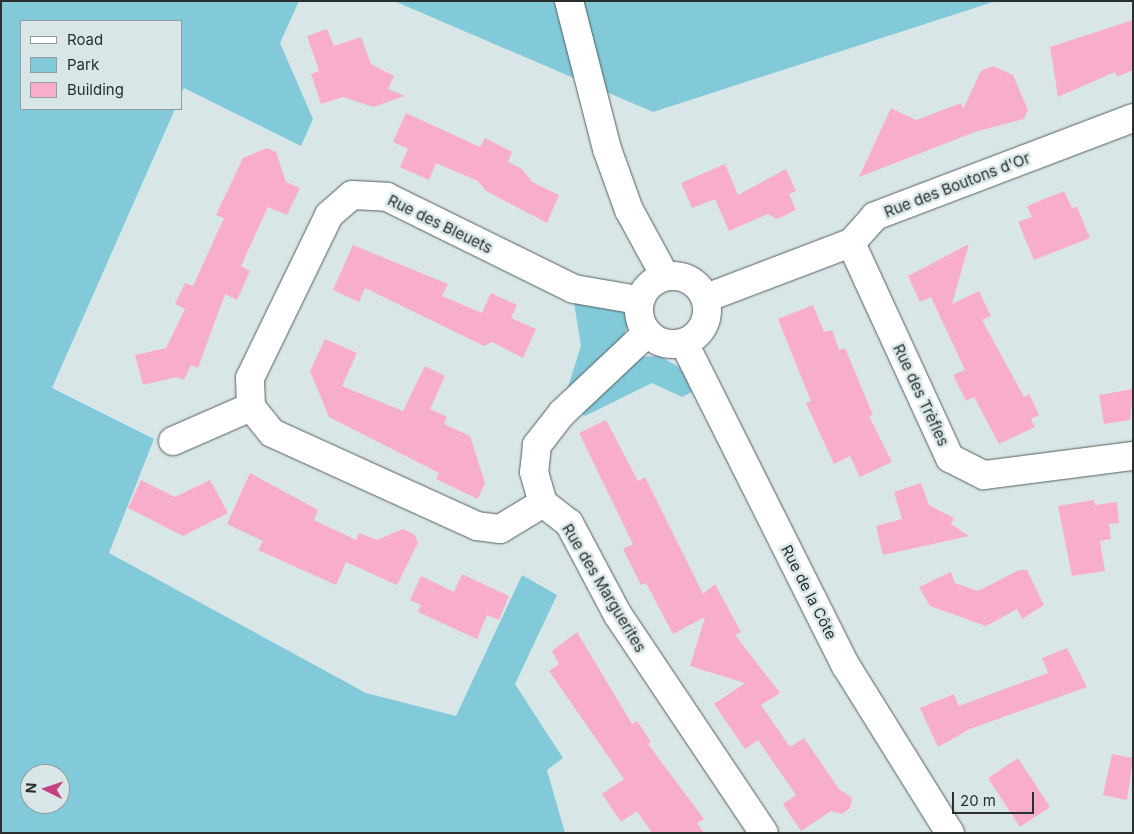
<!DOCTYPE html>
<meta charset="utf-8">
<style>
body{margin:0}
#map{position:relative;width:1134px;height:834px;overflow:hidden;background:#d9e6e8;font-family:Inter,sans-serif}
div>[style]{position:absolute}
.green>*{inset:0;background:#82cad9}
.building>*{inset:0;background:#f9adcc}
.roads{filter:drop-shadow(0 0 1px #545e60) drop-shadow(0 0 1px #545e60)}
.minor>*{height:28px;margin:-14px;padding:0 14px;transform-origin:14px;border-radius:14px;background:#fff}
.minor>.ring{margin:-14px;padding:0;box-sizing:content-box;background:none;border:28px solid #fff;border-radius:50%}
span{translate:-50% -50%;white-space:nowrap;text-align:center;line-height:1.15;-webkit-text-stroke:5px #d9e6e8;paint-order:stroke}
.street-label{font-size:15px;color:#2a2f30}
.frame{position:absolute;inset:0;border:2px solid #2a2f30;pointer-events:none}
.legend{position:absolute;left:20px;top:20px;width:162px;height:90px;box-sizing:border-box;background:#d9e6e8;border:1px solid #939d9e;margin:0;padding:6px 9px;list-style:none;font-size:15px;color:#2a2f30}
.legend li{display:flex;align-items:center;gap:10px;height:25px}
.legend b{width:25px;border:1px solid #939d9e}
.north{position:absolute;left:20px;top:764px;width:50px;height:50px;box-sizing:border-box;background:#d9e6e8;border:1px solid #939d9e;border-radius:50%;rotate:274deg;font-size:14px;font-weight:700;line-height:20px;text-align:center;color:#2a2f30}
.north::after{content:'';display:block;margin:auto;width:18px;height:22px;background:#c53f81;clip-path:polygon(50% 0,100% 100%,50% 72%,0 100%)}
.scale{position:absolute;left:952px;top:792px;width:82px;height:22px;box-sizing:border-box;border:2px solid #2a2f30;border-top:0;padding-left:6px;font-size:15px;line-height:18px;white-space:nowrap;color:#2a2f30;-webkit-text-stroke:4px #d9e6e8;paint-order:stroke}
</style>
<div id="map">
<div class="green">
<i style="clip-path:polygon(evenodd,1px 1px,299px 1px,280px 43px,313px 119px,301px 146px,184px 88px,181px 94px,181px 21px,21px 21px,21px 109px,175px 109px,52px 388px,154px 439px,109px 553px,366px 693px,456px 716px,522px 575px,557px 595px,515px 684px,563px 758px,547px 770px,565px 833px,1px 833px,1px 1px,30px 774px,60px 774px,60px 804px,30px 804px,30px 774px)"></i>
<i style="clip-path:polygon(394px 1px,996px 1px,653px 112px)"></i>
<i style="clip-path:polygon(573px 297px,623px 311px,629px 324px,619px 345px,566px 393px,581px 346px)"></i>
<i style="clip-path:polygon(659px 356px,681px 368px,692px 392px,682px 397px,652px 383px,585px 416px,579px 410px,637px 357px)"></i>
</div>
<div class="building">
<i style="clip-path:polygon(1133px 20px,1133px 70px,1117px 77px,1115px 72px,1058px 97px,1050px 47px)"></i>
<i style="clip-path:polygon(327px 29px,334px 46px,361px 37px,371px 64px,394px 76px,388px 89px,405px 96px,373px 107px,343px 97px,321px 104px,311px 74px,319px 71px,307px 36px)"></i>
<i style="clip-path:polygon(993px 66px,1013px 75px,1028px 110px,1024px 119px,975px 132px,859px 177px,891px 108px,916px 120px,961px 103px,963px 109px,981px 71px)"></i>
<i style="clip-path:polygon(406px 113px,480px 147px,485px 138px,512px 152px,508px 162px,522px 169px,532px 182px,559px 195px,547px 223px,486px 191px,478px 181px,436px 163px,429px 180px,400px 167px,408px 149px,393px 142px)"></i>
<i style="clip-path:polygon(267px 148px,276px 152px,286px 182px,300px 188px,287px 215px,268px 207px,241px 266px,250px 271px,237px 300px,225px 294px,198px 368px,191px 365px,184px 380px,177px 377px,143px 385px,135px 355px,166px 348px,185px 309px,175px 304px,185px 283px,193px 286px,224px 218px,216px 215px,243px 158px)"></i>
<i style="clip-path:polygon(725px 164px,738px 195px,786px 169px,796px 191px,789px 194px,796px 210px,777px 219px,768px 214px,729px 231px,715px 199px,692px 208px,681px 183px)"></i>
<i style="clip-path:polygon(1064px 191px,1072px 208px,1077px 207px,1090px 238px,1034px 260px,1018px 222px,1032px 217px,1027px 206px)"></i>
<i style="clip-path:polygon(969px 244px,952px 304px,979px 291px,991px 316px,982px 320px,1024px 397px,1029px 394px,1039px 415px,1031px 419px,1035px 427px,999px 444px,974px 397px,966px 401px,953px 375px,965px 370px,931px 297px,920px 302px,908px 276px)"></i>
<i style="clip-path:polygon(353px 245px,448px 284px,442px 296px,482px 313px,491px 293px,517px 305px,511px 318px,536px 329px,523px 358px,492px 342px,484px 346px,365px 288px,359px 302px,333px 290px)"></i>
<i style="clip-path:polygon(813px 305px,824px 332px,832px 330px,839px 350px,845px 348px,873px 415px,869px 416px,892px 462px,860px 477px,850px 456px,834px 464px,806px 403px,811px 401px,778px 319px)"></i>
<i style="clip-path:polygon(325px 339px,357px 353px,342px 386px,403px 411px,425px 366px,445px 376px,430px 409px,447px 417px,444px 424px,470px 436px,485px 483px,478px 499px,436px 479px,439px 473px,329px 417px,310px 371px)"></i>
<i style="clip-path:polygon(1133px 389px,1130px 420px,1104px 424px,1099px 395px)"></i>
<i style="clip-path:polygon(606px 420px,638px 481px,645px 477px,703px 594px,715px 584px,741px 632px,735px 635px,780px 693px,761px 705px,790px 747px,804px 738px,839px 789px,852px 798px,850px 808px,842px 814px,831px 811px,801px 831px,783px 804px,796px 795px,758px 740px,745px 749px,714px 704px,745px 683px,690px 666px,705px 617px,673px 634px,646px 583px,641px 585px,623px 549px,633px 544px,579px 433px)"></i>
<i style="clip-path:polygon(250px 473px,318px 510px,314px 520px,356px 540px,359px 533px,377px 540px,403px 529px,415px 535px,418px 543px,397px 585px,346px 562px,336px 585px,258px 550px,263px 541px,227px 524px)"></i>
<i style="clip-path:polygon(141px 480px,175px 497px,210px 480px,228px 513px,183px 536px,128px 508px)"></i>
<i style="clip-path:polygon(921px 483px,929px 505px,954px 518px,951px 524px,969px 536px,883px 555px,876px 526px,902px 519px,894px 492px)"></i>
<i style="clip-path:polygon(1094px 500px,1095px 505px,1117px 502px,1119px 523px,1109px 524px,1111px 539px,1100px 541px,1105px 571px,1072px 576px,1058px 506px)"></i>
<i style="clip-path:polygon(1019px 570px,1027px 570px,1044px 605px,1022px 619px,1017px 609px,986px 626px,930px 606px,919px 587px,951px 572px,955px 583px,978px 591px)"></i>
<i style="clip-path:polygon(462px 574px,509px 596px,499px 620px,487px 615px,477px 639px,418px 612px,421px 605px,410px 600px,421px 576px,454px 592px)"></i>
<i style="clip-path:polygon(577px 632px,632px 724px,637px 721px,651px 742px,648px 744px,704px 819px,697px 823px,704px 833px,652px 833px,637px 811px,621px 822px,602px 794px,624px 779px,549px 671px,559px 664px,552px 651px)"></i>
<i style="clip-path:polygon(1067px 648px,1087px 687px,970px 729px,938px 747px,920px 708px,954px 694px,959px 706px,1048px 673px,1042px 658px)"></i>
<i style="clip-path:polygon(1112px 754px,1133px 758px,1127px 800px,1103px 795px)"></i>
<i style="clip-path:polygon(1018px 758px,1050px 807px,1020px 827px,988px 778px)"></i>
</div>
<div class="roads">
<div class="minor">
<i style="left:569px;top:1px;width:153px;rotate:75.6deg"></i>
<i style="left:607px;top:149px;width:65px;rotate:70.2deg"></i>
<i style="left:629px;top:210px;width:75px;rotate:61.4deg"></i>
<i style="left:851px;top:243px;width:237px;rotate:65.3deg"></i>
<i style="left:950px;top:458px;width:38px;rotate:27deg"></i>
<i style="left:984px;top:475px;width:150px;rotate:-7.3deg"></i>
<i class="ring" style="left:639px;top:276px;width:40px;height:40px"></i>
<i style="left:706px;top:298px;width:155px;rotate:-20.8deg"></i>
<i style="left:851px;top:243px;width:36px;rotate:-48deg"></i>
<i style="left:875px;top:216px;width:276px;rotate:-20.8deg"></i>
<i style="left:647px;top:333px;width:117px;rotate:136.7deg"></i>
<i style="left:562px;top:413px;width:41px;rotate:128deg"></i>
<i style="left:537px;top:445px;width:27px;rotate:96deg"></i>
<i style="left:534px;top:472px;width:32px;rotate:74deg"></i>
<i style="left:543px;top:503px;width:33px;rotate:38deg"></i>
<i style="left:569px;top:523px;width:104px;rotate:62deg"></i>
<i style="left:618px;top:615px;width:262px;rotate:56.2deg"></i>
<i style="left:684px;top:343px;width:361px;rotate:63.4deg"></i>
<i style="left:846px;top:666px;width:197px;rotate:58.1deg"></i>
<i style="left:173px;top:441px;width:85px;rotate:-23.6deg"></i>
<i style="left:543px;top:503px;width:50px;rotate:148.8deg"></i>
<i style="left:500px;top:529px;width:23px;rotate:-173deg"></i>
<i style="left:477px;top:526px;width:225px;rotate:-155.6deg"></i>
<i style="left:272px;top:433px;width:33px;rotate:-129deg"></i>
<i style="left:251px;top:407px;width:29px;rotate:-92deg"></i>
<i style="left:250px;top:378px;width:181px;rotate:-64.1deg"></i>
<i style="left:329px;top:215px;width:30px;rotate:-41deg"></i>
<i style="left:352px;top:195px;width:35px;rotate:3deg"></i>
<i style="left:387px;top:197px;width:208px;rotate:26.2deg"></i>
<i style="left:574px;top:289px;width:65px;rotate:9.8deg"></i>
</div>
</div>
<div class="street-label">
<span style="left:957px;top:185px;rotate:-21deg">Rue des Boutons d'Or</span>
<span style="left:440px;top:224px;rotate:26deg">Rue des Bleuets</span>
<span style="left:921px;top:395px;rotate:65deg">Rue des Trèfles</span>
<span style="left:604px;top:588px;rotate:59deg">Rue des Marguerites</span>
<span style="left:809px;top:592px;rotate:63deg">Rue de la Côte</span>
</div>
<div class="frame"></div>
<ul class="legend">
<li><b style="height:6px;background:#fff"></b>Road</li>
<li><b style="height:14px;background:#82cad9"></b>Park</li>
<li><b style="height:14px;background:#f9adcc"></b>Building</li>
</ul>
<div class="north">N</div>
<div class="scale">20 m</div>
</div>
